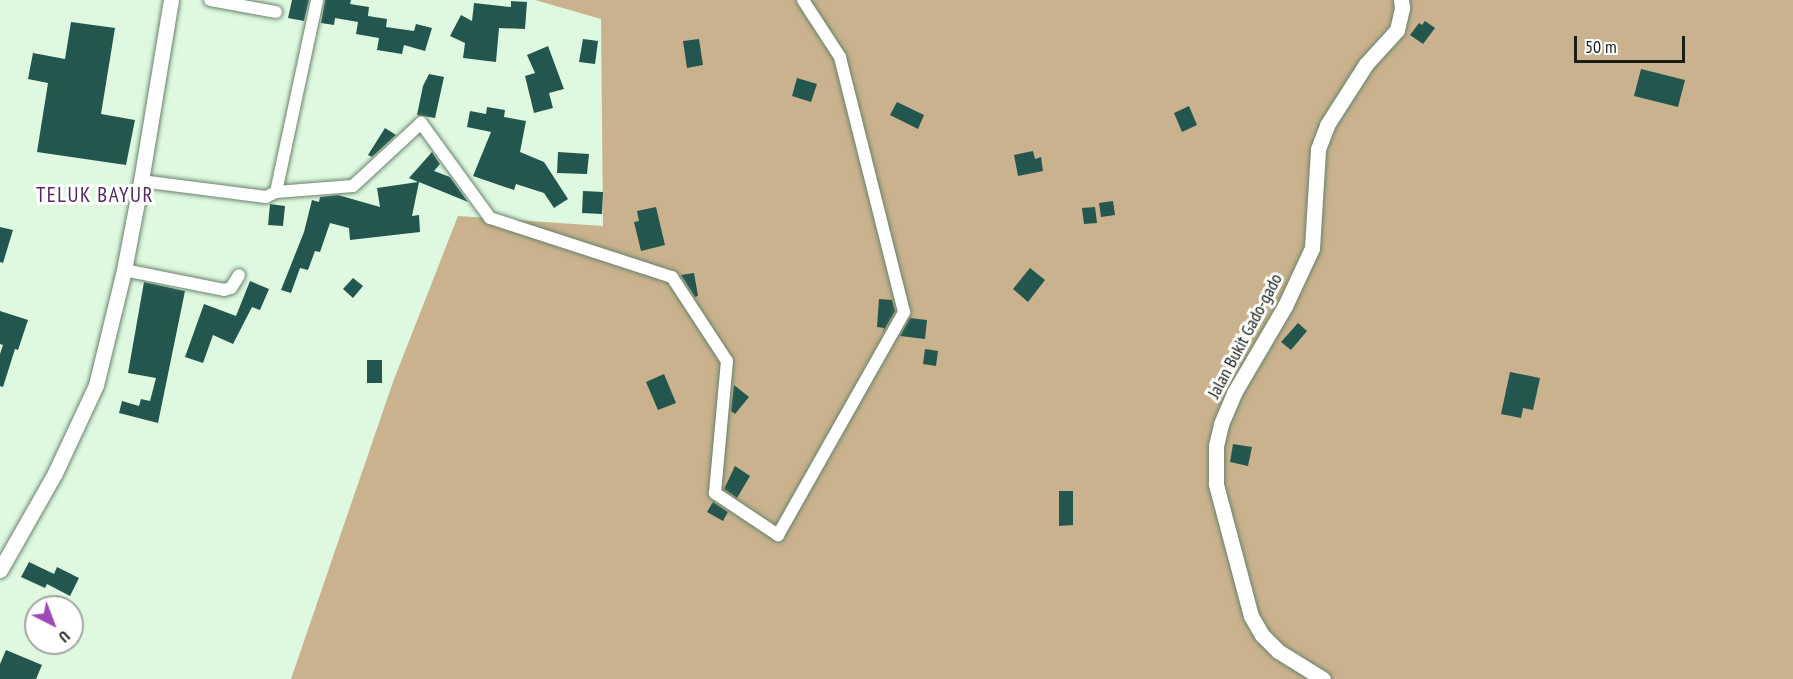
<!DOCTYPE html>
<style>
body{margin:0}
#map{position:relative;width:1793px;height:679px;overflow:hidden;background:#def9e0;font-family:"PT Sans Narrow",sans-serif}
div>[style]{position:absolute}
.forest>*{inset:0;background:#c9b28d}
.building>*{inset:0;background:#23564e}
.roads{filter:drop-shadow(0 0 2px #6a826c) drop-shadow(0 0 2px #6a826c)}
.minor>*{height:12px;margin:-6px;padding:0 6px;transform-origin:6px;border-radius:6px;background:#fff}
.tertiary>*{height:15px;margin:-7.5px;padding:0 7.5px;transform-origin:7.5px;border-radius:7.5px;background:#fff}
span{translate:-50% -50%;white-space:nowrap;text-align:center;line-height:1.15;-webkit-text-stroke:6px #fff;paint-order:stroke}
.street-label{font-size:18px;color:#172018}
.quarter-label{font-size:21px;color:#51295f;letter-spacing:1.5px}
.north{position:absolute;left:24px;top:595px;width:60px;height:60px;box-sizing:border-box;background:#fff;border:2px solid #a2a6a3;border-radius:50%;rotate:138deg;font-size:16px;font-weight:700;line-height:24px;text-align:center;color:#172018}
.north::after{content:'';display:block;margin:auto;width:21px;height:27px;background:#9d49b8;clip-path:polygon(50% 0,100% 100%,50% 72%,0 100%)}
.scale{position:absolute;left:1574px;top:36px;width:111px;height:27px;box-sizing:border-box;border:3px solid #172018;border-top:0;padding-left:8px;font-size:18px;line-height:21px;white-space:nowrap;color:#172018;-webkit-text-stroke:4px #fff;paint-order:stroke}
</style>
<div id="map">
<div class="forest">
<i style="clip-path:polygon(535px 0,1793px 0,1793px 679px,291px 679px,393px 382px,458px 216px,603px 226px,601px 19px)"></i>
</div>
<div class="building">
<i style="clip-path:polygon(292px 0,309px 0,304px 21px,288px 18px)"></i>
<i style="clip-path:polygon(325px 0,351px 0,350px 4px,369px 7px,368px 16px,387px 19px,386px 27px,414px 31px,416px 24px,432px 28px,425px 51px,404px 45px,402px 54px,377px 50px,379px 38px,356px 34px,358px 22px,335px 18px,334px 25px,321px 23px)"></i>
<i style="clip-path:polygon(511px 1px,527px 2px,525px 29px,499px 28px,496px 62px,463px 58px,465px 43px,450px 36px,461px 15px,472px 21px,474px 3px,511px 7px)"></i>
<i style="clip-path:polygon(1425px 21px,1435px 28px,1423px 44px,1410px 35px,1419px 23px,1422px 25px)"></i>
<i style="clip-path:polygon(71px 22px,115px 28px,101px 114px,135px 120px,126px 165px,37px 152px,48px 83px,28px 79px,33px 53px,65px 59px)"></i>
<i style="clip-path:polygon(583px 39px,598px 41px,595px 64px,579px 62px)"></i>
<i style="clip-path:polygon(699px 39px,703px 65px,687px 68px,683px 41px)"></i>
<i style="clip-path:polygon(548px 46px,564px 89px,549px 93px,553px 108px,534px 113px,525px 76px,535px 73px,527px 55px)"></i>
<i style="clip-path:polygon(1641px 69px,1685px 80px,1678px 107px,1634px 96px)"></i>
<i style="clip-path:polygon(429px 74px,444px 77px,435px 118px,417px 115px,423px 86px)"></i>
<i style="clip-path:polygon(797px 78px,817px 84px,811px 102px,792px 96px)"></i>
<i style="clip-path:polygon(897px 102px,924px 115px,918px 129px,890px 115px)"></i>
<i style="clip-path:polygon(1189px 106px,1197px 125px,1182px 132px,1174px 113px)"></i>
<i style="clip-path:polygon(487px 107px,505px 110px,504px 117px,526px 121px,520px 152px,544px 162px,568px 199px,554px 208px,544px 193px,516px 184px,514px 190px,473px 176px,491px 132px,467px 127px,470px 111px,486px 114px)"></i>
<i style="clip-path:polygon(385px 128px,396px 135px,372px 157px,368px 155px)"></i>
<i style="clip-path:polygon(1033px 151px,1035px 159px,1041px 157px,1043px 171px,1018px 176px,1014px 155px)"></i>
<i style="clip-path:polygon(432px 152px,440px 164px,434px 171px,450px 177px,468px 202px,419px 182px,412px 216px,419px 215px,420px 232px,350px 240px,349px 228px,330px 223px,320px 252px,315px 251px,308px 270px,300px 268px,291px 293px,281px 290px,304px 232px,312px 200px,319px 202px,320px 197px,338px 195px,380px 207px,377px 188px,418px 182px,409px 178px)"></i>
<i style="clip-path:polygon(558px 152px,589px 154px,587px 174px,557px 173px)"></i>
<i style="clip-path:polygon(583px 191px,603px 192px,602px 214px,582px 213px)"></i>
<i style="clip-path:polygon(1113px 201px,1115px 215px,1101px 217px,1099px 203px)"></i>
<i style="clip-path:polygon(270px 204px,285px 206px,283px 226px,268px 225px)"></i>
<i style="clip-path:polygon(656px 207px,665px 245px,641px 251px,634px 222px,639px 221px,637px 211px)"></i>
<i style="clip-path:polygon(1095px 207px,1097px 223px,1084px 224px,1082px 208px)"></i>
<i style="clip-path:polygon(0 227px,13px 230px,3px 263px,0 262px)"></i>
<i style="clip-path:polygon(1030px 268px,1045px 280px,1028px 302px,1013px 289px)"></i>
<i style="clip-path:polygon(694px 273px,698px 296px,695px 297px,681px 275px)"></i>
<i style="clip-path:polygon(353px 278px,363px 286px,353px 298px,343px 289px)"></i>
<i style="clip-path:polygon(250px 281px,269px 289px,260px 310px,252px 307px,233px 344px,213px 335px,203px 363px,185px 357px,204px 304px,236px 316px)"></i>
<i style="clip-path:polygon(144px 282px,185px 291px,158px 423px,119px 413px,122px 401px,139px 406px,141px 399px,150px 401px,156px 378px,128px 373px)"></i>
<i style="clip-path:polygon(879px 299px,892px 300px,895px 311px,883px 332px,884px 328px,877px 327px)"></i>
<i style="clip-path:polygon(0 311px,28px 320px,18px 350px,15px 349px,3px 387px,0 386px,0 354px,3px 345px,0 344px)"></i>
<i style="clip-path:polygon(910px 318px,927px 320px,925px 339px,900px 336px)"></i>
<i style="clip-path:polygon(1298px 323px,1307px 331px,1291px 350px,1281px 342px)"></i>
<i style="clip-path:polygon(925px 349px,938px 351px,936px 366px,923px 364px)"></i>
<i style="clip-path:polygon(367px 360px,382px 360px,382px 383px,367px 383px)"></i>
<i style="clip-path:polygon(1510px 372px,1540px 378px,1533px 410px,1523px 408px,1521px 418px,1501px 414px)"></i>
<i style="clip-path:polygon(664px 374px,676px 403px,658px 410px,646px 382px)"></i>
<i style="clip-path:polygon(734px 385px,749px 397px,735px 414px,731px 411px)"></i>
<i style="clip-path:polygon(1233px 444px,1252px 447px,1248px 466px,1230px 462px)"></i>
<i style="clip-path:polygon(735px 466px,750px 476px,737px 498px,724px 489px)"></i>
<i style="clip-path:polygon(1059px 491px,1073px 491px,1073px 525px,1059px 526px)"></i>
<i style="clip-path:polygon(713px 502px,728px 512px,723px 521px,707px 512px)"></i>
<i style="clip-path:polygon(29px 562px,54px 574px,57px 567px,79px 578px,70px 596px,47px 584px,45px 588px,21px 577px)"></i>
<i style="clip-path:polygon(6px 650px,42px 665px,36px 679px,0 679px,0 664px)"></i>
</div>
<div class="roads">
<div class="minor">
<i style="left:210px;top:0;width:67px;rotate:10.3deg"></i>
<i style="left:141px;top:181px;width:126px;rotate:7.3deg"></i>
<i style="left:266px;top:197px;width:11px;rotate:-27deg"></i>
<i style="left:276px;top:192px;width:196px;rotate:-77.9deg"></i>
<i style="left:276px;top:192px;width:77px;rotate:-4.5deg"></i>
<i style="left:353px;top:186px;width:93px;rotate:-42.8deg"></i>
<i style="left:421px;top:123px;width:117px;rotate:54deg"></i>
<i style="left:490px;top:218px;width:191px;rotate:18deg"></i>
<i style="left:672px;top:277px;width:100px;rotate:56.8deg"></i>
<i style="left:727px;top:361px;width:133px;rotate:95.2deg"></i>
<i style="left:715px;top:493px;width:76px;rotate:33.7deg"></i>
<i style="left:778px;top:535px;width:256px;rotate:-60.5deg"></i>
<i style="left:904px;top:312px;width:263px;rotate:-104.1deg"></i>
<i style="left:840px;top:57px;width:68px;rotate:-123deg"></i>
<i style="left:124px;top:270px;width:102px;rotate:11.3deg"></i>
<i style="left:224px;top:290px;width:7px;rotate:-16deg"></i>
<i style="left:231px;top:288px;width:15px;rotate:-58deg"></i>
</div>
<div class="tertiary">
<i style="left:0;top:570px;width:112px;rotate:-60.4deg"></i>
<i style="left:55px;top:473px;width:97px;rotate:-65deg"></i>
<i style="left:96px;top:385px;width:118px;rotate:-76.3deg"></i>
<i style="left:124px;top:270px;width:91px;rotate:-79.2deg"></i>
<i style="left:141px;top:181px;width:183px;rotate:-80.6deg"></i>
<i style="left:1323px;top:679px;width:53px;rotate:-148.1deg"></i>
<i style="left:1278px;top:651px;width:23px;rotate:-135deg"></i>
<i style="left:1262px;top:635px;width:22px;rotate:-120deg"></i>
<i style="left:1251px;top:616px;width:137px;rotate:-104.9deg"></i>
<i style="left:1216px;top:484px;width:38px;rotate:-90deg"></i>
<i style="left:1216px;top:446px;width:23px;rotate:-77deg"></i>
<i style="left:1221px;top:424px;width:34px;rotate:-67deg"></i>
<i style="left:1234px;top:393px;width:101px;rotate:-59.6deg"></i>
<i style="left:1285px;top:306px;width:64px;rotate:-65deg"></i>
<i style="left:1312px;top:248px;width:99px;rotate:-86.5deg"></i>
<i style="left:1318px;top:149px;width:26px;rotate:-69deg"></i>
<i style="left:1327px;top:125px;width:72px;rotate:-57.4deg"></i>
<i style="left:1366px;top:64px;width:46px;rotate:-47.6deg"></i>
<i style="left:1397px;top:30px;width:23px;rotate:-77deg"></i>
<i style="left:1402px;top:8px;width:8px;rotate:-97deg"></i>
</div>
</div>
<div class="street-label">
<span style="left:1245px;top:336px;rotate:-62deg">Jalan Bukit Gado-gado</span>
</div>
<div class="quarter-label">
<span style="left:95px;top:195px">TELUK BAYUR</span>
</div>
<div class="north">U</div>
<div class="scale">50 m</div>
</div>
